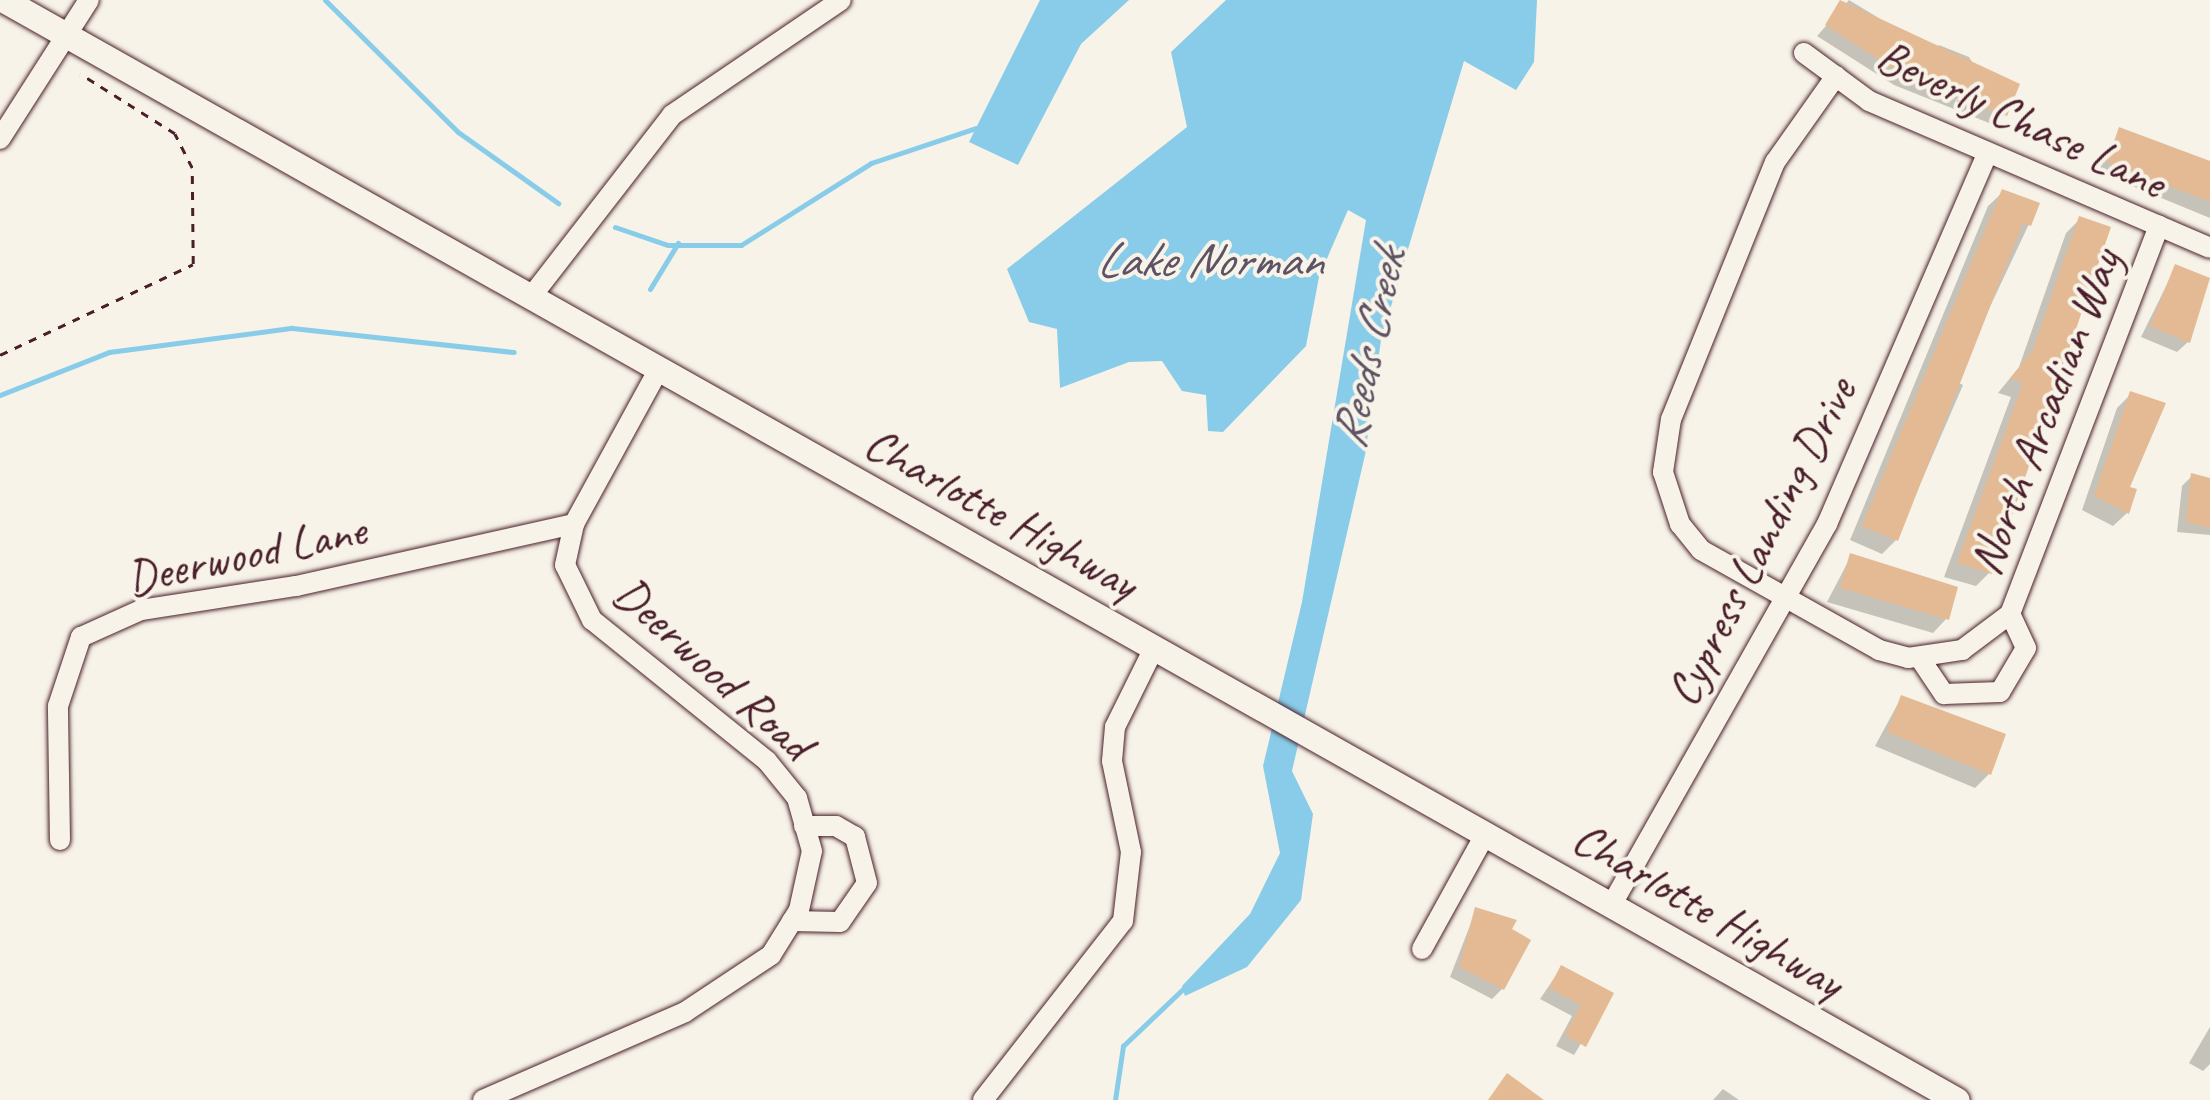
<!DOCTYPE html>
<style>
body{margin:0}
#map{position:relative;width:2210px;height:1100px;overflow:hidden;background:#f7f3e8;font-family:Caveat,sans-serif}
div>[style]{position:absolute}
.water>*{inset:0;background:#88cce9}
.shadow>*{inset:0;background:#0003}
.stream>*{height:5px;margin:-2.5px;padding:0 2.5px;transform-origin:2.5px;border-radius:2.5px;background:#88cce9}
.building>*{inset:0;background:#e3ba93}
.path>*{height:2.5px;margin-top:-1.25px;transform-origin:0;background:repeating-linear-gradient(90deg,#4a1f2b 0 8px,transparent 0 16px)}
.roads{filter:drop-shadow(0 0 2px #4a1f2b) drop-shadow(0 0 2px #4a1f2b)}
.minor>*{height:20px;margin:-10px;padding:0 10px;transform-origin:10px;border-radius:10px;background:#f7f3e8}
.major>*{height:25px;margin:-12.5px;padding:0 12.5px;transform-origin:12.5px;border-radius:12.5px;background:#f7f3e8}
span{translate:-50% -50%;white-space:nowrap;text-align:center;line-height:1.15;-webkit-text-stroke:8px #f7f3e8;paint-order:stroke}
.street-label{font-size:48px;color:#4a1f2b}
.water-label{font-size:50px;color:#5d5364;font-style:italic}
</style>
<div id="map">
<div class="water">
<i style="clip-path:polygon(1040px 0,1129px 0,1081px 44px,1018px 165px,969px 142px)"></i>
<i style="clip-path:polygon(1226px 0,1537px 0,1534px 62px,1516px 90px,1464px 61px,1381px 340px,1365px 455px,1292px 771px,1313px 814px,1301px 900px,1247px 967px,1185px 996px,1182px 986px,1250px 914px,1280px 853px,1263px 766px,1302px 602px,1366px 220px,1348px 210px,1319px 277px,1306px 346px,1223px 432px,1208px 431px,1206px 395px,1182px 391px,1162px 361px,1129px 362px,1060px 388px,1057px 329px,1029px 322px,1007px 269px,1187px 127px,1171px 52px)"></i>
</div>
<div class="shadow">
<i style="clip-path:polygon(1849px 0,1933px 51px,1939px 45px,1969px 57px,2005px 114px,1994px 125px,1894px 85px,1817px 36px)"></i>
<i style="clip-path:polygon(2120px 130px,2210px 167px,2210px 218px,2098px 172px)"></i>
<i style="clip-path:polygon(2003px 192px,2029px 224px,1955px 381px,1963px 385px,1896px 540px,1882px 554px,1850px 540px,1988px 206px)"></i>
<i style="clip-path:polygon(2080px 219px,1990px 572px,1976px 586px,1944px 577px,2011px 397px,1998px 393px,2019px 367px,2066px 233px)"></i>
<i style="clip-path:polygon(2176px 266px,2188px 342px,2177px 352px,2141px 337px)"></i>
<i style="clip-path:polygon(2131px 394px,2163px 404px,2127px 489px,2127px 513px,2113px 526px,2082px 510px,2117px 408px)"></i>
<i style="clip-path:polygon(2192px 476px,2210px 481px,2210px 535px,2177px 532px,2182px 486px)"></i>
<i style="clip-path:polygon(1851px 556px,1947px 618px,1933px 633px,1827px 602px)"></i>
<i style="clip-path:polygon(1901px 698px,1989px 774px,1975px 788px,1875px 746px)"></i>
<i style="clip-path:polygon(1476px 910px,1502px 989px,1492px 999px,1450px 977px)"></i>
<i style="clip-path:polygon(1561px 968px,1611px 994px,1574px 1055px,1556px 1046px,1572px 1016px,1540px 999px)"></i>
<i style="clip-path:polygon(2210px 1027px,2210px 1064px,2203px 1071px,2189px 1063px)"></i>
<i style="clip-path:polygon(1723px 1089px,1739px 1100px,1713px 1100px)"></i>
</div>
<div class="stream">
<i style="left:325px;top:0;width:187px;rotate:44.8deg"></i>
<i style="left:458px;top:132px;width:123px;rotate:35.4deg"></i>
<i style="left:615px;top:227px;width:56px;rotate:18.8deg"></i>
<i style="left:668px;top:245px;width:73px"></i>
<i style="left:741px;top:245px;width:154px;rotate:-32.2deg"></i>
<i style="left:871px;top:163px;width:111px;rotate:-18.4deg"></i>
<i style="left:650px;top:289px;width:54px;rotate:-58.7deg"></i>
<i style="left:0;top:395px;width:117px;rotate:-21.5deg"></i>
<i style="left:109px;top:352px;width:185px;rotate:-7.5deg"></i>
<i style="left:292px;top:328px;width:223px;rotate:6.2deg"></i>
<i style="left:1115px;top:1100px;width:55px;rotate:-81.6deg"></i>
<i style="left:1123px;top:1046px;width:86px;rotate:-43.6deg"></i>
</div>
<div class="building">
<i style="clip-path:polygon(1840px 0,2020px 84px,2007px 116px,1904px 76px,1825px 25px)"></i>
<i style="clip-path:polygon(2119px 127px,2210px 161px,2210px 202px,2107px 162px)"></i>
<i style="clip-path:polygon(2002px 189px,2040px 203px,2031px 226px,2023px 223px,1898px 541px,1862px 526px)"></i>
<i style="clip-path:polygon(2079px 216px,2111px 227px,1992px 574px,1957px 563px,2023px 383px,2010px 379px,2033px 350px)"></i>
<i style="clip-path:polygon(2175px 264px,2210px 278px,2190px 343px,2150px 326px)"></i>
<i style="clip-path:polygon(2130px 391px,2166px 403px,2130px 487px,2137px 489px,2129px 514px,2094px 496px)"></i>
<i style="clip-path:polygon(2191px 473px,2210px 478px,2210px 528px,2186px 522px)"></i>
<i style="clip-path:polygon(1850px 553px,1958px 587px,1949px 620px,1840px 588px)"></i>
<i style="clip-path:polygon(1901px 695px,2006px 734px,1991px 775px,1887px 732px)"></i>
<i style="clip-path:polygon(1475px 907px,1517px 920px,1512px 929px,1531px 940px,1504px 990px,1459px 967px)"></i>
<i style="clip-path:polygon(1561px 965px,1614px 993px,1586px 1047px,1565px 1035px,1581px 1005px,1549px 988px)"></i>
<i style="clip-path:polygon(1507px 1073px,1544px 1100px,1488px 1100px)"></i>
</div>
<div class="path">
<i style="left:0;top:355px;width:213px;rotate:-25.2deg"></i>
<i style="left:193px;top:264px;width:96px;rotate:-90.6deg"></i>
<i style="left:192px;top:168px;width:38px;rotate:-117deg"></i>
<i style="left:175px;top:134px;width:112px;rotate:-147.7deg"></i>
</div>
<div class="roads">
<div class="minor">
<i style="left:1804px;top:53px;width:81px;rotate:36.4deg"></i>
<i style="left:1869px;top:101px;width:371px;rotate:23.3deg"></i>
<i style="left:1836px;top:76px;width:105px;rotate:125.3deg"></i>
<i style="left:1775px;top:162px;width:277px;rotate:112deg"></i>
<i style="left:1671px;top:419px;width:54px;rotate:98.6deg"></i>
<i style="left:1663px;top:472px;width:55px;rotate:71.9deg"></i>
<i style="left:1680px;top:524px;width:33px;rotate:51deg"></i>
<i style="left:1701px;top:550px;width:204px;rotate:29.3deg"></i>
<i style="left:1879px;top:650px;width:30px;rotate:15deg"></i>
<i style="left:1908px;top:658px;width:55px;rotate:-8.4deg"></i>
<i style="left:1962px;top:650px;width:60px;rotate:-36.9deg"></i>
<i style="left:2010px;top:614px;width:416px;rotate:-69deg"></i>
<i style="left:0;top:139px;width:165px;rotate:-57.4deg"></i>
<i style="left:531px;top:297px;width:230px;rotate:-52.2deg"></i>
<i style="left:672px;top:115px;width:204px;rotate:-34.2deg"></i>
<i style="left:1919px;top:657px;width:45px;rotate:56deg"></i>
<i style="left:1944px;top:694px;width:56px;rotate:-2deg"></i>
<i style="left:2000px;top:692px;width:51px;rotate:-59.4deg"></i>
<i style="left:2026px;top:648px;width:38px;rotate:-115deg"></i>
<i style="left:60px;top:840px;width:134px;rotate:-90.9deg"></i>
<i style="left:58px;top:706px;width:73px;rotate:-71.6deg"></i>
<i style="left:81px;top:637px;width:66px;rotate:-24.2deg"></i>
<i style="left:141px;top:610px;width:157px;rotate:-8.8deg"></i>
<i style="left:296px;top:586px;width:285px;rotate:-12.6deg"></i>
<i style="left:1612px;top:904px;width:437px;rotate:-60.5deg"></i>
<i style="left:1827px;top:524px;width:403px;rotate:-66.6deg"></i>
<i style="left:792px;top:921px;width:48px;rotate:1.2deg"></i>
<i style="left:840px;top:922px;width:47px;rotate:-55.3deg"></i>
<i style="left:867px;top:883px;width:48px;rotate:-104.6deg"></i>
<i style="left:855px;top:837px;width:22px;rotate:-150deg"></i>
<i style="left:836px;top:826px;width:32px;rotate:180deg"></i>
<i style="left:1422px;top:949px;width:132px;rotate:-61.1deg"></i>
<i style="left:483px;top:1100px;width:220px;rotate:-23.5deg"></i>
<i style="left:685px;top:1012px;width:103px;rotate:-33.5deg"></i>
<i style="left:771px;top:955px;width:53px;rotate:-58.1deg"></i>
<i style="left:799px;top:910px;width:60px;rotate:-77.6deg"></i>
<i style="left:812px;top:851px;width:55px;rotate:-105.8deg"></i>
<i style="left:797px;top:798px;width:48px;rotate:-129deg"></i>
<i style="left:767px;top:761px;width:225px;rotate:-141.1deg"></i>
<i style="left:592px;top:620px;width:61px;rotate:-116.1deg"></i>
<i style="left:565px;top:565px;width:42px;rotate:-77.6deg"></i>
<i style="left:574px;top:524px;width:177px;rotate:-61.3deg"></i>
<i style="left:983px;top:1100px;width:227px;rotate:-52deg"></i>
<i style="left:1123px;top:921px;width:69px;rotate:-83.4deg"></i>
<i style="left:1131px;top:852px;width:93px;rotate:-101.8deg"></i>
<i style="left:1112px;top:761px;width:34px;rotate:-85deg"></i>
<i style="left:1115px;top:727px;width:88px;rotate:-63.7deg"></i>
</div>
<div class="major">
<i style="left:4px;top:0;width:2241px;rotate:29.39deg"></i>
</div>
</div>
<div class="street-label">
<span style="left:2021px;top:119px;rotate:25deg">Beverly Chase Lane</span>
<span style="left:2045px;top:412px;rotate:-69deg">North Arcadian Way</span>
<span style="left:1001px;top:513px;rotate:29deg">Charlotte Highway</span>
<span style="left:1761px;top:542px;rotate:-63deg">Cypress Landing Drive</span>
<span style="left:246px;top:554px;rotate:-12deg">Deerwood Lane</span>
<span style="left:713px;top:668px;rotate:42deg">Deerwood Road</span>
<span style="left:1708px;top:910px;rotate:30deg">Charlotte Highway</span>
</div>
<div class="water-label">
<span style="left:1209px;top:260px">Lake Norman</span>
<span style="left:1368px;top:349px;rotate:-78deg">Reeds Creek</span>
</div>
</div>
